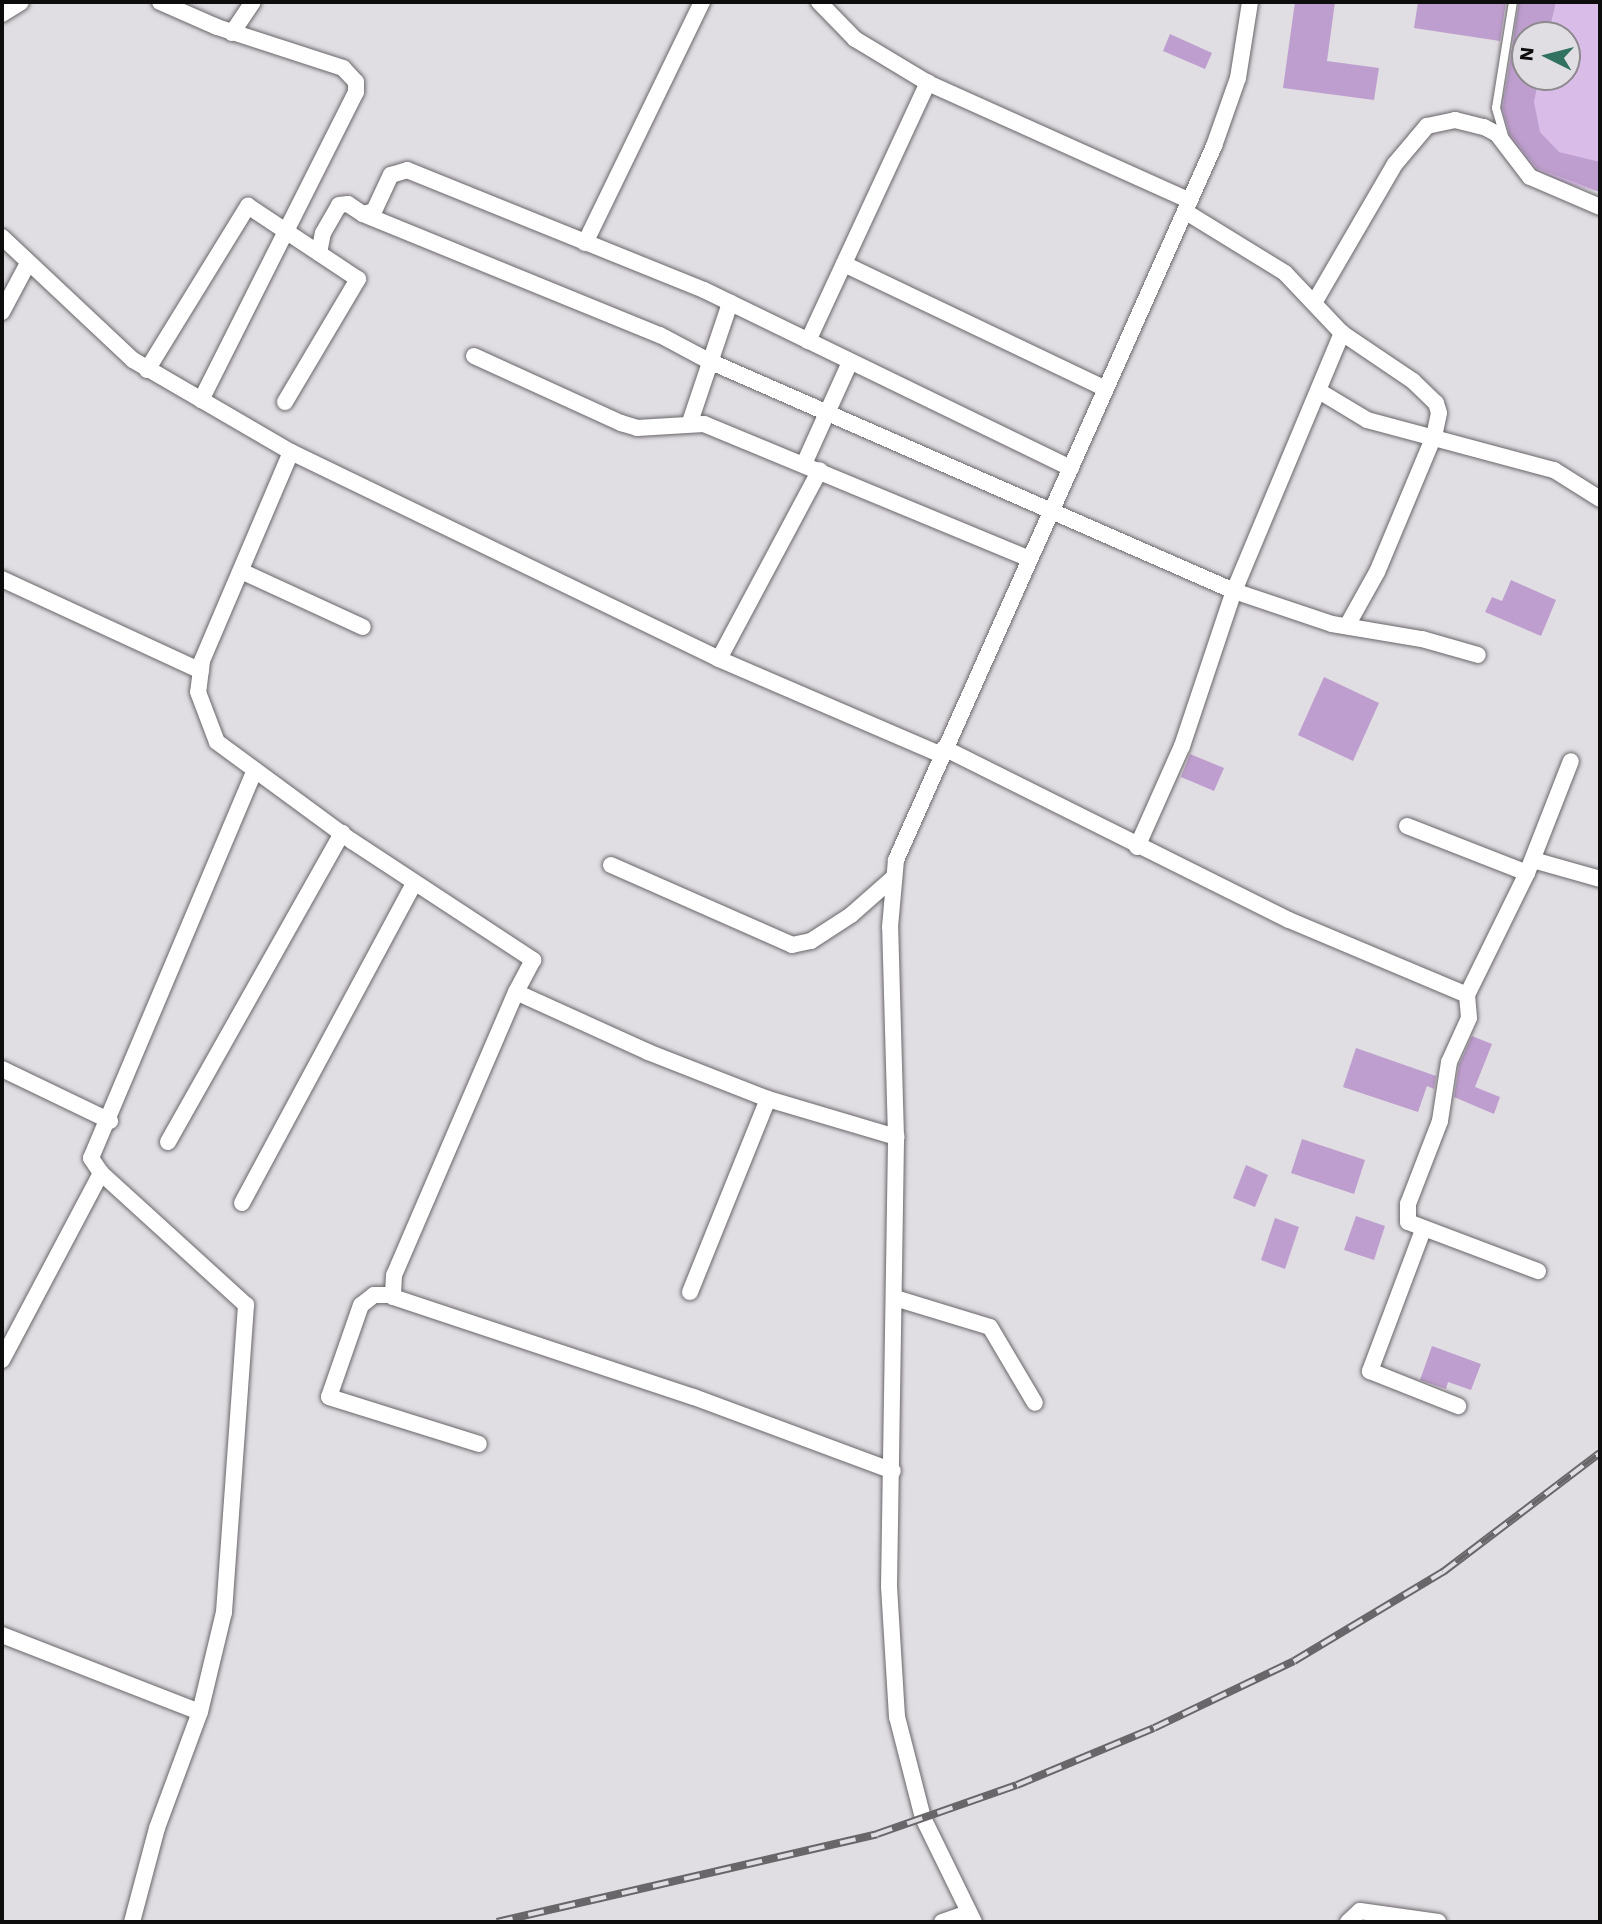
<!DOCTYPE html>
<style>
body{margin:0}
#map{position:relative;width:1602px;height:1924px;overflow:hidden;background:#e1dee3;font-family:"Work Sans",sans-serif}
div>[style]{position:absolute}
.green>*{inset:0;background:#d9bde8}
.building>*{inset:0;background:#be9ece}
.roads{filter:drop-shadow(0 0 2px #69666a) drop-shadow(0 0 2px #69666a)}
.lane>*{height:8px;margin:-4px;padding:0 4px;transform-origin:4px;border-radius:4px;background:#fff}
.street>*{height:16px;margin:-8px;padding:0 8px;transform-origin:8px;border-radius:8px;background:#fff}
.rail>*{height:8px;margin-top:-4px;transform-origin:0;background:repeating-linear-gradient(90deg,#e1dee3 0 16px,#686669 0 32px);box-sizing:border-box;border-block:2px solid #686669}
span{translate:-50% -50%;white-space:nowrap;text-align:center;line-height:1.15;-webkit-text-stroke:7px #e1dee3;paint-order:stroke}
.frame{position:absolute;inset:0;border:4px solid #0e0d0e;pointer-events:none}
.north{position:absolute;left:1511px;top:21px;width:70px;height:70px;box-sizing:border-box;background:#e1dee3;border:2px solid #8d8a8e;border-radius:50%;rotate:276deg;font-size:19px;font-weight:700;line-height:28px;text-align:center;color:#0e0d0e}
.north::after{content:'';display:block;margin:auto;width:24px;height:32px;background:#307160;clip-path:polygon(50% 0,100% 100%,50% 72%,0 100%)}
</style>
<div id="map">
<div class="green">
<i style="clip-path:polygon(evenodd,1523px 2px,1600px 2px,1600px 192px,1542px 177px,1512px 144px,1501px 107px,1523px 2px,1525px 35px,1567px 35px,1567px 77px,1525px 77px,1525px 35px)"></i>
</div>
<div class="building">
<i style="clip-path:polygon(1295px 2px,1335px 2px,1327px 61px,1379px 68px,1374px 100px,1283px 88px)"></i>
<i style="clip-path:polygon(1418px 2px,1506px 2px,1500px 41px,1414px 28px)"></i>
<i style="clip-path:polygon(1519px 2px,1556px 2px,1548px 35px,1525px 35px,1525px 77px,1539px 77px,1534px 102px,1540px 132px,1559px 152px,1600px 162px,1600px 192px,1537px 168px,1510px 134px,1503px 108px)"></i>
<i style="clip-path:polygon(1170px 34px,1212px 53px,1205px 69px,1163px 51px)"></i>
<i style="clip-path:polygon(1511px 580px,1556px 600px,1541px 636px,1485px 612px,1492px 597px,1502px 601px)"></i>
<i style="clip-path:polygon(1324px 677px,1379px 703px,1353px 761px,1298px 735px)"></i>
<i style="clip-path:polygon(1190px 754px,1224px 768px,1214px 791px,1181px 777px)"></i>
<i style="clip-path:polygon(1472px 1036px,1492px 1044px,1475px 1087px,1500px 1097px,1494px 1114px,1454px 1097px,1459px 1065px)"></i>
<i style="clip-path:polygon(1356px 1048px,1436px 1076px,1434px 1089px,1427px 1086px,1418px 1112px,1343px 1087px)"></i>
<i style="clip-path:polygon(1302px 1139px,1365px 1160px,1354px 1194px,1291px 1173px)"></i>
<i style="clip-path:polygon(1246px 1165px,1268px 1175px,1255px 1207px,1233px 1198px)"></i>
<i style="clip-path:polygon(1356px 1216px,1385px 1226px,1374px 1260px,1344px 1250px)"></i>
<i style="clip-path:polygon(1275px 1218px,1299px 1227px,1285px 1269px,1261px 1260px)"></i>
<i style="clip-path:polygon(1432px 1346px,1481px 1364px,1471px 1390px,1448px 1382px,1446px 1389px,1420px 1380px)"></i>
</div>
<div class="roads">
<div class="lane">
<i style="left:1504px;top:136px;width:29px;rotate:-106deg"></i>
<i style="left:1496px;top:108px;width:107px;rotate:-80.9deg"></i>
</div>
<div class="street">
<i style="left:160px;top:2px;width:62px;rotate:23.7deg"></i>
<i style="left:217px;top:27px;width:133px;rotate:18deg"></i>
<i style="left:343px;top:68px;width:19px;rotate:47deg"></i>
<i style="left:356px;top:82px;width:10px;rotate:90deg"></i>
<i style="left:356px;top:92px;width:345px;rotate:116.7deg"></i>
<i style="left:819px;top:2px;width:52px;rotate:45.8deg"></i>
<i style="left:855px;top:39px;width:85px;rotate:31.1deg"></i>
<i style="left:928px;top:83px;width:287px;rotate:24.2deg"></i>
<i style="left:2px;top:14px;width:22px;rotate:-32deg"></i>
<i style="left:232px;top:33px;width:37px;rotate:-56deg"></i>
<i style="left:1186px;top:212px;width:116px;rotate:31.6deg"></i>
<i style="left:1285px;top:273px;width:83px;rotate:46.5deg"></i>
<i style="left:1342px;top:333px;width:86px;rotate:34.1deg"></i>
<i style="left:1413px;top:381px;width:32px;rotate:44deg"></i>
<i style="left:1436px;top:403px;width:10px;rotate:73deg"></i>
<i style="left:1439px;top:413px;width:24px;rotate:102deg"></i>
<i style="left:1434px;top:436px;width:147px;rotate:112.7deg"></i>
<i style="left:1377px;top:572px;width:62px;rotate:119.1deg"></i>
<i style="left:363px;top:214px;width:321px;rotate:22.2deg"></i>
<i style="left:660px;top:335px;width:55px;rotate:28deg"></i>
<i style="left:709px;top:361px;width:573px;rotate:23.66deg"></i>
<i style="left:1234px;top:591px;width:103px;rotate:18.6deg"></i>
<i style="left:1332px;top:624px;width:91px;rotate:9.5deg"></i>
<i style="left:1422px;top:639px;width:58px;rotate:15.9deg"></i>
<i style="left:2px;top:237px;width:180px;rotate:43.2deg"></i>
<i style="left:133px;top:360px;width:183px;rotate:30.2deg"></i>
<i style="left:291px;top:452px;width:475px;rotate:25.8deg"></i>
<i style="left:719px;top:659px;width:243px;rotate:23.3deg"></i>
<i style="left:585px;top:243px;width:268px;rotate:-64.1deg"></i>
<i style="left:319px;top:253px;width:20px;rotate:-79deg"></i>
<i style="left:323px;top:233px;width:32px;rotate:-60deg"></i>
<i style="left:339px;top:205px;width:9px;rotate:-6deg"></i>
<i style="left:348px;top:204px;width:18px;rotate:34deg"></i>
<i style="left:363px;top:214px;width:11px;rotate:-15deg"></i>
<i style="left:374px;top:211px;width:40px;rotate:-65deg"></i>
<i style="left:391px;top:175px;width:17px;rotate:-17deg"></i>
<i style="left:407px;top:170px;width:320px;rotate:22deg"></i>
<i style="left:704px;top:290px;width:408px;rotate:25.9deg"></i>
<i style="left:844px;top:264px;width:290px;rotate:25.5deg"></i>
<i style="left:1314px;top:303px;width:161px;rotate:-59.8deg"></i>
<i style="left:1395px;top:164px;width:50px;rotate:-49.9deg"></i>
<i style="left:1427px;top:126px;width:29px;rotate:-12deg"></i>
<i style="left:1455px;top:120px;width:30px;rotate:14deg"></i>
<i style="left:1484px;top:127px;width:15px;rotate:28deg"></i>
<i style="left:1497px;top:134px;width:54px;rotate:52.5deg"></i>
<i style="left:1530px;top:177px;width:76px;rotate:23.2deg"></i>
<i style="left:2px;top:312px;width:55px;rotate:-62deg"></i>
<i style="left:808px;top:341px;width:285px;rotate:-65.1deg"></i>
<i style="left:474px;top:356px;width:162px;rotate:24.5deg"></i>
<i style="left:621px;top:423px;width:17px;rotate:17deg"></i>
<i style="left:637px;top:428px;width:67px;rotate:-3.4deg"></i>
<i style="left:704px;top:424px;width:351px;rotate:22.5deg"></i>
<i style="left:147px;top:370px;width:193px;rotate:-58.4deg"></i>
<i style="left:248px;top:206px;width:132px;rotate:33.6deg"></i>
<i style="left:358px;top:279px;width:143px;rotate:120.7deg"></i>
<i style="left:1319px;top:391px;width:56px;rotate:31.1deg"></i>
<i style="left:1367px;top:420px;width:194px;rotate:15deg"></i>
<i style="left:1554px;top:470px;width:54px;rotate:32.2deg"></i>
<i style="left:690px;top:422px;width:126px;rotate:-71.4deg"></i>
<i style="left:291px;top:452px;width:227px;rotate:113.1deg"></i>
<i style="left:202px;top:661px;width:31px;rotate:97deg"></i>
<i style="left:198px;top:692px;width:53px;rotate:69.2deg"></i>
<i style="left:217px;top:742px;width:167px;rotate:36.3deg"></i>
<i style="left:352px;top:841px;width:217px;rotate:33.3deg"></i>
<i style="left:533px;top:960px;width:36px;rotate:118deg"></i>
<i style="left:516px;top:992px;width:145px;rotate:24.4deg"></i>
<i style="left:648px;top:1052px;width:129px;rotate:21.4deg"></i>
<i style="left:768px;top:1099px;width:134px;rotate:16.5deg"></i>
<i style="left:804px;top:464px;width:112px;rotate:-65.7deg"></i>
<i style="left:241px;top:571px;width:134px;rotate:24.7deg"></i>
<i style="left:2px;top:579px;width:219px;rotate:24.8deg"></i>
<i style="left:719px;top:659px;width:214px;rotate:-61.9deg"></i>
<i style="left:944px;top:748px;width:385px;rotate:26.5deg"></i>
<i style="left:1289px;top:920px;width:193px;rotate:22.8deg"></i>
<i style="left:1467px;top:995px;width:136px;rotate:-63.8deg"></i>
<i style="left:1527px;top:873px;width:120px;rotate:-68.6deg"></i>
<i style="left:1407px;top:826px;width:129px;rotate:21.4deg"></i>
<i style="left:1137px;top:847px;width:111px;rotate:-66deg"></i>
<i style="left:1182px;top:746px;width:163px;rotate:-71.5deg"></i>
<i style="left:1234px;top:591px;width:280px;rotate:-67.3deg"></i>
<i style="left:1533px;top:860px;width:70px;rotate:15.8deg"></i>
<i style="left:611px;top:865px;width:198px;rotate:23.8deg"></i>
<i style="left:792px;top:945px;width:19px;rotate:-12deg"></i>
<i style="left:811px;top:941px;width:48px;rotate:-33deg"></i>
<i style="left:851px;top:915px;width:56px;rotate:-41.4deg"></i>
<i style="left:516px;top:992px;width:308px;rotate:113.3deg"></i>
<i style="left:394px;top:1275px;width:22px;rotate:93deg"></i>
<i style="left:393px;top:1297px;width:317px;rotate:18.4deg"></i>
<i style="left:694px;top:1397px;width:212px;rotate:20.4deg"></i>
<i style="left:1467px;top:995px;width:23px;rotate:85deg"></i>
<i style="left:1469px;top:1018px;width:48px;rotate:114.4deg"></i>
<i style="left:1449px;top:1062px;width:60px;rotate:98.7deg"></i>
<i style="left:1440px;top:1121px;width:89px;rotate:111.1deg"></i>
<i style="left:1408px;top:1204px;width:18px;rotate:90deg"></i>
<i style="left:1408px;top:1222px;width:139px;rotate:20.7deg"></i>
<i style="left:2px;top:1069px;width:120px;rotate:25.7deg"></i>
<i style="left:168px;top:1142px;width:355px;rotate:-60.6deg"></i>
<i style="left:242px;top:1203px;width:363px;rotate:-61.7deg"></i>
<i style="left:1423px;top:1230px;width:151px;rotate:110.6deg"></i>
<i style="left:1370px;top:1371px;width:95px;rotate:21.7deg"></i>
<i style="left:690px;top:1292px;width:208px;rotate:-68deg"></i>
<i style="left:391px;top:1295px;width:17px;rotate:180deg"></i>
<i style="left:374px;top:1295px;width:16px;rotate:142deg"></i>
<i style="left:361px;top:1305px;width:97px;rotate:109.2deg"></i>
<i style="left:329px;top:1397px;width:157px;rotate:17.4deg"></i>
<i style="left:895px;top:1298px;width:99px;rotate:17deg"></i>
<i style="left:990px;top:1327px;width:88px;rotate:59.4deg"></i>
<i style="left:2px;top:1360px;width:212px;rotate:-62.1deg"></i>
<i style="left:101px;top:1173px;width:18px;rotate:-124deg"></i>
<i style="left:91px;top:1158px;width:421px;rotate:-67.1deg"></i>
<i style="left:2px;top:1635px;width:212px;rotate:21.3deg"></i>
<i style="left:200px;top:1712px;width:103px;rotate:-76.5deg"></i>
<i style="left:224px;top:1612px;width:308px;rotate:-85.9deg"></i>
<i style="left:246px;top:1305px;width:196px;rotate:-137.7deg"></i>
<i style="left:132px;top:1922px;width:97px;rotate:-75.1deg"></i>
<i style="left:157px;top:1828px;width:124px;rotate:-69.7deg"></i>
<i style="left:942px;top:1922px;width:28px;rotate:-19deg"></i>
<i style="left:974px;top:1922px;width:116px;rotate:-116.1deg"></i>
<i style="left:923px;top:1818px;width:104px;rotate:-104.4deg"></i>
<i style="left:897px;top:1717px;width:130px;rotate:-93.5deg"></i>
<i style="left:889px;top:1587px;width:450px;rotate:-89.1deg"></i>
<i style="left:896px;top:1137px;width:210px;rotate:-91.6deg"></i>
<i style="left:890px;top:927px;width:67px;rotate:-84.9deg"></i>
<i style="left:896px;top:860px;width:782px;rotate:-65.99deg"></i>
<i style="left:1214px;top:146px;width:72px;rotate:-70.6deg"></i>
<i style="left:1238px;top:78px;width:77px;rotate:-81deg"></i>
<i style="left:1348px;top:1922px;width:16px;rotate:-43deg"></i>
<i style="left:1360px;top:1911px;width:79px;rotate:8deg"></i>
</div>
</div>
<div class="rail">
<i style="left:497px;top:1922px;width:390px;rotate:-13deg"></i>
<i style="left:877px;top:1834px;width:148px;rotate:-19.3deg"></i>
<i style="left:1017px;top:1785px;width:148px;rotate:-22.6deg"></i>
<i style="left:1154px;top:1728px;width:155px;rotate:-25.6deg"></i>
<i style="left:1294px;top:1661px;width:174px;rotate:-30.9deg"></i>
<i style="left:1443px;top:1572px;width:197px;rotate:-37.2deg"></i>
</div>
<div class="frame"></div>
<div class="north">N</div>
</div>
